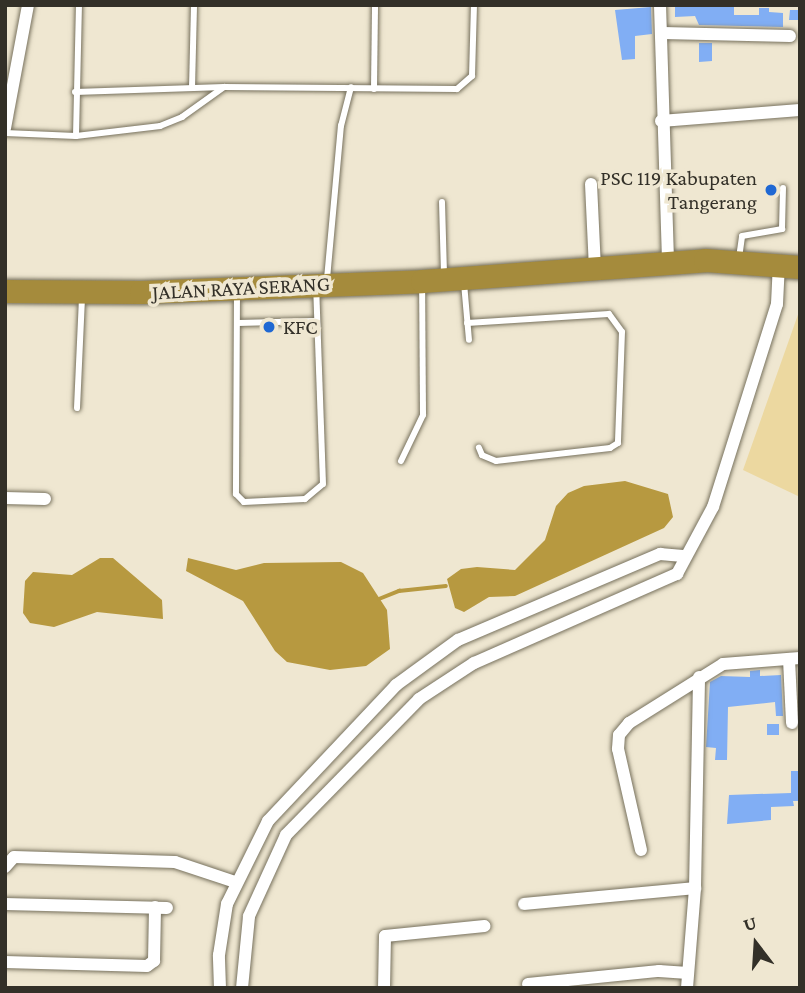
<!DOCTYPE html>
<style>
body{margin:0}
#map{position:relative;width:805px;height:993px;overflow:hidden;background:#efe7d1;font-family:"Crimson Pro",serif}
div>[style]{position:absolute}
.green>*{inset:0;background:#ecd8a0}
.water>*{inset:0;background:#b79940}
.stream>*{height:3.5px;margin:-1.75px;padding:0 1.75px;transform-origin:1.75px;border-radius:1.75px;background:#b79940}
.building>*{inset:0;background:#81aef4}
.roads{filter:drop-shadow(0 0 2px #77715d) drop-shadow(0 0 2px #77715d)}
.lane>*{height:6px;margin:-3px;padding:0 3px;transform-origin:3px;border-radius:3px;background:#fff}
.street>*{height:12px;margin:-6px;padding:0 6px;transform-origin:6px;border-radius:6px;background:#fff}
.highway>*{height:23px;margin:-11.5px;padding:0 11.5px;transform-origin:11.5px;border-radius:11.5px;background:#a58b3c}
.dots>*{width:19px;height:19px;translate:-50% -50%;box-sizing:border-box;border:4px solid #efe7d1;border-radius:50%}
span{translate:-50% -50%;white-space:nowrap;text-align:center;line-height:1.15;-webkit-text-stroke:7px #efe7d1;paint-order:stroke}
.poi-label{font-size:21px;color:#333028}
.right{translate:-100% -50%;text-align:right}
.left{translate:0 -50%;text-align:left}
.street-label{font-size:21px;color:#333028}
.frame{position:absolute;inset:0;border:7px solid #333028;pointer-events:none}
.north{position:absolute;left:721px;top:909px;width:70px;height:70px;-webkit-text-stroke:5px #efe7d1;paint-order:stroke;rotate:343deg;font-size:19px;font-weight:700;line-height:28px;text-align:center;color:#333028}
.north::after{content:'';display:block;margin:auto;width:24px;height:32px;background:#333028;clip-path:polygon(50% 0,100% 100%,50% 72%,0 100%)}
</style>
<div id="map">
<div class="green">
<i style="clip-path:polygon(800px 309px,800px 497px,743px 470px)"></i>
</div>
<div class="water">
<i style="clip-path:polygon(625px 481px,668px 494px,673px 517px,664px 528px,515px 596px,489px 597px,464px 612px,455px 608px,447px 579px,461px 569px,477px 567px,515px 570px,545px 540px,556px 506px,568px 493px,584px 486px)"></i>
<i style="clip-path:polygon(100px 558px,113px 558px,162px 600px,163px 619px,97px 612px,54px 627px,30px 623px,23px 613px,25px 581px,33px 572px,72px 575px)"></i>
<i style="clip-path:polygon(188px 558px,236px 570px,264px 563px,341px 562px,363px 573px,387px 610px,390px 649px,366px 666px,330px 670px,287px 662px,275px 651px,243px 601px,186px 571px)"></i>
</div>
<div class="stream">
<i style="left:379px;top:599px;width:22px;rotate:-22deg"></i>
<i style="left:399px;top:591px;width:47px;rotate:-6.1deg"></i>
</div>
<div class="building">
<i style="clip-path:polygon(675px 5px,734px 7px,734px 15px,759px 15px,759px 8px,769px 8px,769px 12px,783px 13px,783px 27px,699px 25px,695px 16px,675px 17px)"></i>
<i style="clip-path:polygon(651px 7px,652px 34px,635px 36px,635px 59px,622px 60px,615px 10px)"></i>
<i style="clip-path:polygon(790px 10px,800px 10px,800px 20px,789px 20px)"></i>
<i style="clip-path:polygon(699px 43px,712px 43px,712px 61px,699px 62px)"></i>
<i style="clip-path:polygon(760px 670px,760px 676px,781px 675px,783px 716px,776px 716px,775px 702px,728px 707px,727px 760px,715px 760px,716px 748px,706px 747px,710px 682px,721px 676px,750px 677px,750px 671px)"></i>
<i style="clip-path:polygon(767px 724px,779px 724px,779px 735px,767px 735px)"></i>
<i style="clip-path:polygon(791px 771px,800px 771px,800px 801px,793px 801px,794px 806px,771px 807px,771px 820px,727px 824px,729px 795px,791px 793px)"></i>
</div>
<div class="roads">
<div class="lane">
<i style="left:192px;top:88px;width:83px;rotate:-88.6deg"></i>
<i style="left:374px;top:89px;width:84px;rotate:-89.3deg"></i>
<i style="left:75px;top:92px;width:149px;rotate:-1.9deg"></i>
<i style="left:5px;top:133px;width:71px;rotate:2.4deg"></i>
<i style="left:76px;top:136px;width:85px;rotate:-6.8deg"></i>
<i style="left:160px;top:126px;width:24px;rotate:-22deg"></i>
<i style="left:182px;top:117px;width:52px;rotate:-35.5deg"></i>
<i style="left:224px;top:87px;width:233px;rotate:0.5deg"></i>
<i style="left:457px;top:89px;width:20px;rotate:-41deg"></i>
<i style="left:472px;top:76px;width:71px;rotate:-88.4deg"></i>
<i style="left:76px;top:136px;width:131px;rotate:-88.7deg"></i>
<i style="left:442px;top:202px;width:72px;rotate:88.4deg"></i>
<i style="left:739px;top:258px;width:22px;rotate:-82deg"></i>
<i style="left:742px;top:236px;width:41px;rotate:-9.9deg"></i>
<i style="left:782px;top:229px;width:41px;rotate:-88.6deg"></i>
<i style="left:327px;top:279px;width:154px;rotate:-84.8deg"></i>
<i style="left:341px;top:126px;width:40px;rotate:-75.6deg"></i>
<i style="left:464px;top:283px;width:57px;rotate:85deg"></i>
<i style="left:237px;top:294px;width:200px;rotate:90.3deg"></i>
<i style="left:236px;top:494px;width:11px;rotate:45deg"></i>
<i style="left:244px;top:502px;width:61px;rotate:-2.8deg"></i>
<i style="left:305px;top:499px;width:23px;rotate:-40deg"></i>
<i style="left:323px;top:484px;width:196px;rotate:-92deg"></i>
<i style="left:238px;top:323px;width:77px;rotate:-1.5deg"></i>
<i style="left:467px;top:323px;width:142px;rotate:-3.6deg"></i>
<i style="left:609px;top:314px;width:22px;rotate:54deg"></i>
<i style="left:622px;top:332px;width:111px;rotate:92.1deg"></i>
<i style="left:618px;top:443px;width:9px;rotate:148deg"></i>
<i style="left:610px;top:448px;width:115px;rotate:173.5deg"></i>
<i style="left:496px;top:461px;width:15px;rotate:-157deg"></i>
<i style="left:482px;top:455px;width:8px;rotate:-113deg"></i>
<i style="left:77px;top:408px;width:111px;rotate:-87.4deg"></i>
<i style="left:401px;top:461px;width:51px;rotate:-64.4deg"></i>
<i style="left:423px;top:415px;width:128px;rotate:-90.4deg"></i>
</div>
<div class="street">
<i style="left:660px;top:5px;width:257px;rotate:88.2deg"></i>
<i style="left:663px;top:33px;width:127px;rotate:1.4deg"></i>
<i style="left:661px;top:121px;width:139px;rotate:-4.5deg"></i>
<i style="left:5px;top:128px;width:125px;rotate:-79.4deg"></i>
<i style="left:591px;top:184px;width:84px;rotate:87.3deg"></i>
<i style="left:5px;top:498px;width:40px;rotate:1.4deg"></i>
<i style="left:789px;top:659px;width:64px;rotate:87.3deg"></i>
<i style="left:641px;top:850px;width:104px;rotate:-102.8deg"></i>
<i style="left:618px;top:749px;width:14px;rotate:-86deg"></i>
<i style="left:619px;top:735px;width:16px;rotate:-50deg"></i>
<i style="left:629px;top:723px;width:111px;rotate:-32.1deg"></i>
<i style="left:723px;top:664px;width:77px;rotate:-4.5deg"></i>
<i style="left:5px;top:867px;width:13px;rotate:-48deg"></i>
<i style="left:14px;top:857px;width:161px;rotate:1.8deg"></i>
<i style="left:175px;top:862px;width:63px;rotate:18.4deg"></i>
<i style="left:5px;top:904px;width:162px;rotate:1.4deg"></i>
<i style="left:524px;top:904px;width:172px;rotate:-5.3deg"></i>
<i style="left:5px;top:962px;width:142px;rotate:1.6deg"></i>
<i style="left:147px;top:966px;width:9px;rotate:-36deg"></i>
<i style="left:154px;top:961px;width:54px;rotate:-88.9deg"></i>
<i style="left:528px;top:984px;width:132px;rotate:-5.7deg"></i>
<i style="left:659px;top:971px;width:29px;rotate:4deg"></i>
<i style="left:220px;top:988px;width:33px;rotate:-92deg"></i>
<i style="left:219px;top:955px;width:52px;rotate:-81.1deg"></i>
<i style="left:227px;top:904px;width:93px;rotate:-63.7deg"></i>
<i style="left:268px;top:821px;width:187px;rotate:-46.7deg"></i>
<i style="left:396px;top:685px;width:77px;rotate:-36deg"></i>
<i style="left:458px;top:640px;width:220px;rotate:-23.1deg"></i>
<i style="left:660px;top:554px;width:23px;rotate:5deg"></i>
<i style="left:242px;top:988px;width:72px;rotate:-84.4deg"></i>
<i style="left:249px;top:916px;width:89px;rotate:-65.4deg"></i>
<i style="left:286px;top:835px;width:190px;rotate:-45.6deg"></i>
<i style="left:419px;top:699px;width:66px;rotate:-33.2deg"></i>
<i style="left:474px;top:663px;width:222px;rotate:-23.7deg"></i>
<i style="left:677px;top:574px;width:76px;rotate:-61.8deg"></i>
<i style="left:713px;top:507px;width:213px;rotate:-72.5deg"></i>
<i style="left:777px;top:304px;width:41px;rotate:-87.2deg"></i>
<i style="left:384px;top:988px;width:52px;rotate:-88.9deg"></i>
<i style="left:385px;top:936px;width:100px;rotate:-5.7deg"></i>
<i style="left:687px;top:988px;width:100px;rotate:-85.4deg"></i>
<i style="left:695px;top:888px;width:211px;rotate:-88.9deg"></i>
</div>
<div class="highway">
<i style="left:5px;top:291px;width:136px;rotate:0.4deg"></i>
<i style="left:141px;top:292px;width:281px;rotate:-2.2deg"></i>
<i style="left:422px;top:281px;width:284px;rotate:-4.2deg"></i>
<i style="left:705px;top:260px;width:95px;rotate:4.2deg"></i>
</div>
</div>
<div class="dots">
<i style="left:771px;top:190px;background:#1f68d3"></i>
<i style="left:269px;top:327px;background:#1f68d3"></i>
</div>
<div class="poi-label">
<span class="right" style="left:757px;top:190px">PSC 119 Kabupaten<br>Tangerang</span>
<span class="left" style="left:283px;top:327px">KFC</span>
</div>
<div class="street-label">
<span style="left:241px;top:288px;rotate:-3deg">JALAN RAYA SERANG</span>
</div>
<div class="frame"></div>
<div class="north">U</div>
</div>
